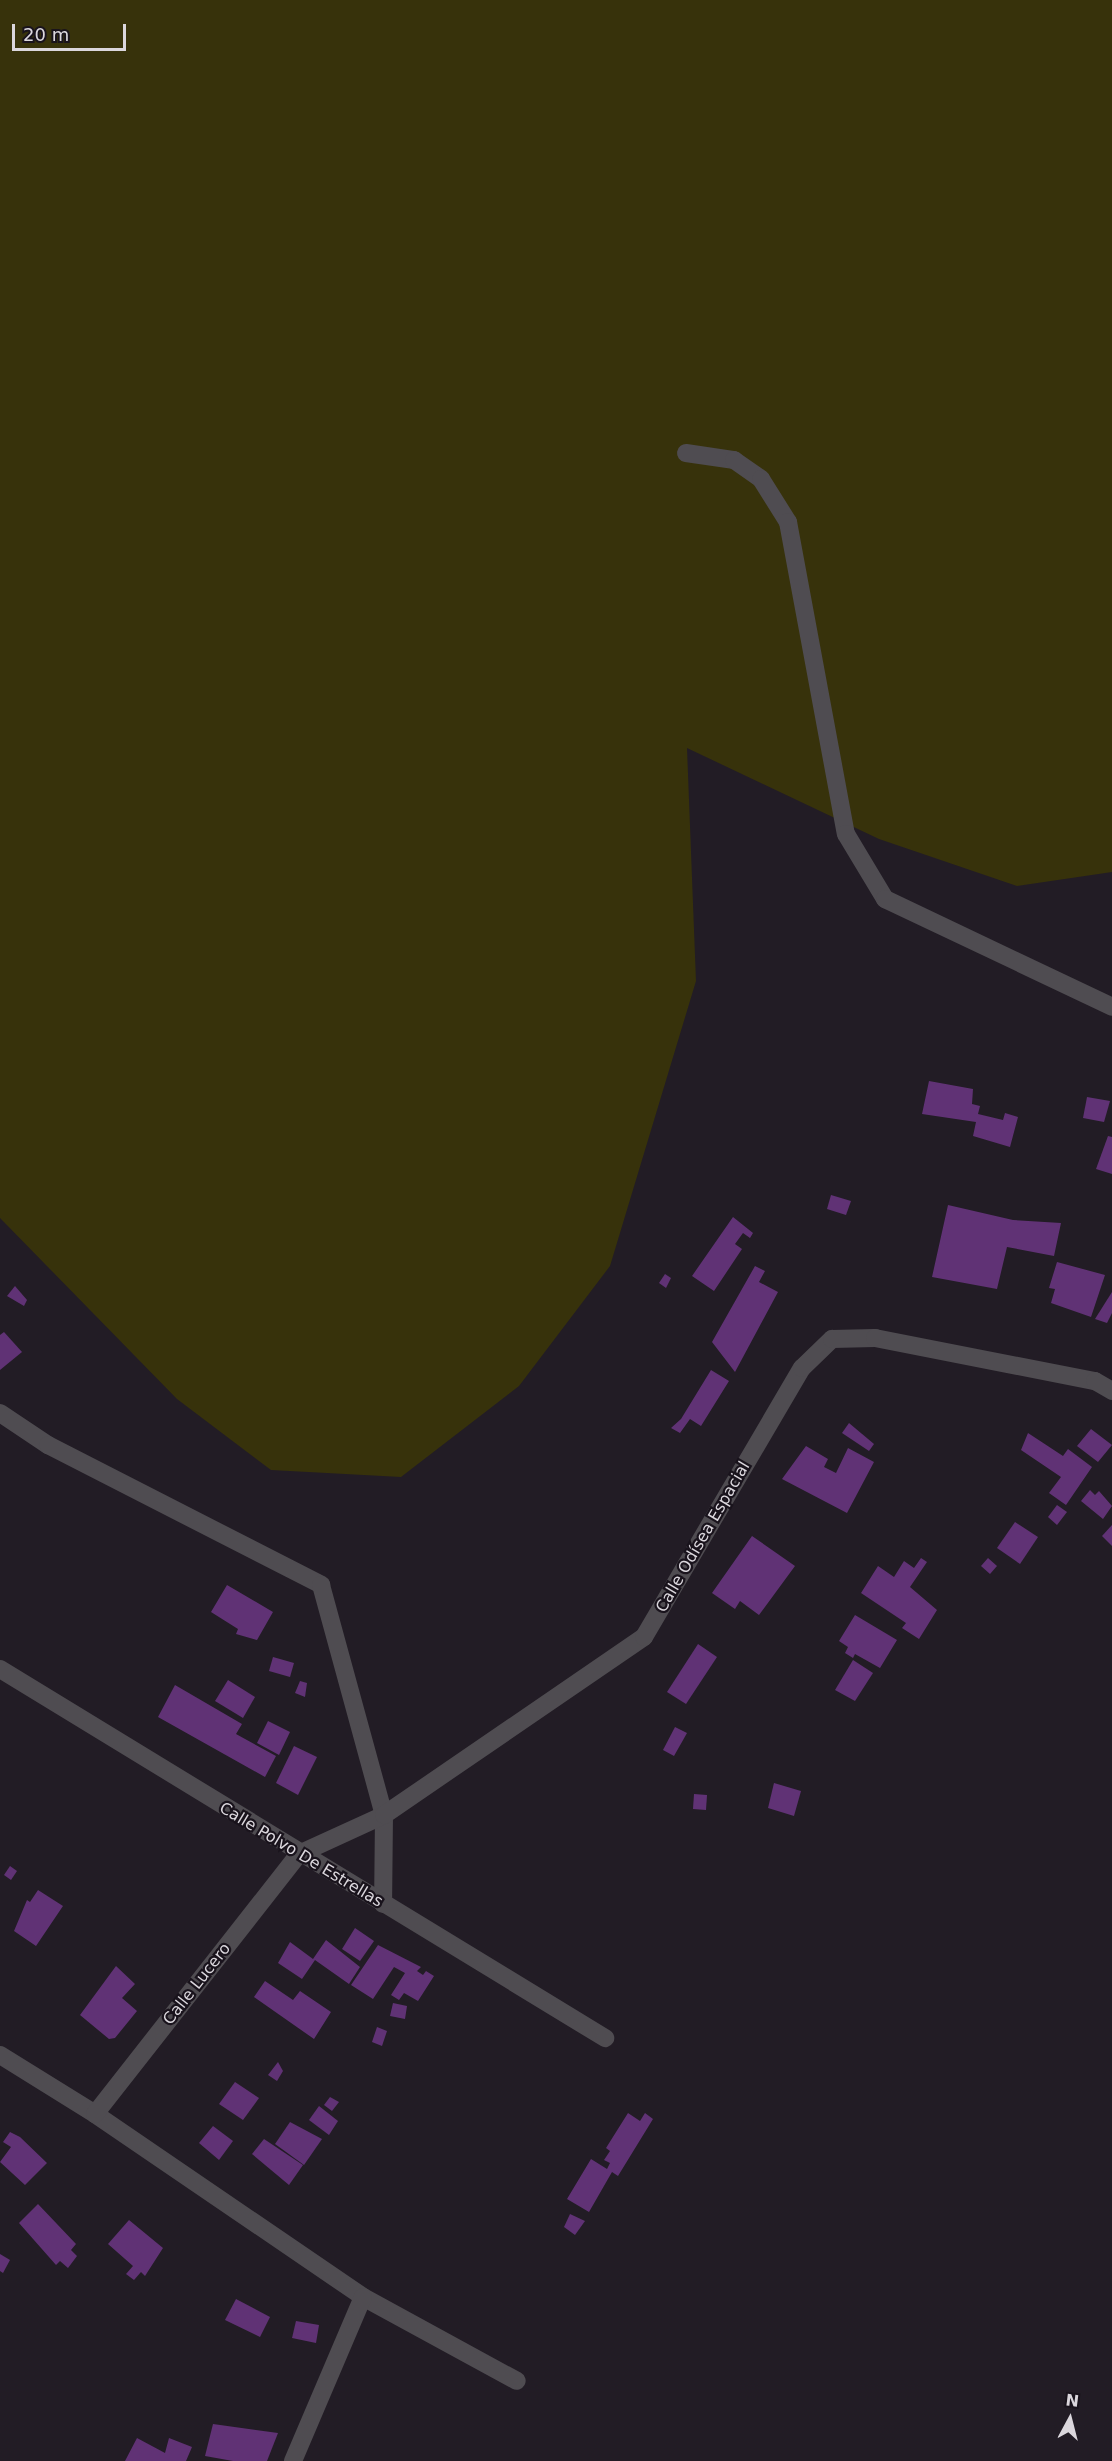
<!DOCTYPE html>
<meta charset="utf-8">
<style>
body{margin:0}
#map{position:relative;width:1112px;height:2461px;overflow:hidden;background:#221c25;font-family:"DejaVu Sans",sans-serif}
div>[style]{position:absolute}
.green>*{inset:0;background:#37320b}
.building>*{inset:0;background:#603275}
.street>*{height:18px;margin:-9px;padding:0 9px;transform-origin:9px;border-radius:9px;background:#4f4c51}
span{translate:-50% -50%;white-space:nowrap;text-align:center;line-height:1.15;-webkit-text-stroke:4.5px #19131c;paint-order:stroke}
.street-label{font-size:16px;color:#dbd7dd}
.north{position:absolute;left:1040px;top:2389px;width:60px;height:60px;-webkit-text-stroke:4px #19131c;paint-order:stroke;rotate:7deg;font-size:16px;font-weight:700;line-height:24px;text-align:center;color:#dbd7dd}
.north::after{content:'';display:block;margin:auto;width:21px;height:27px;background:#dbd7dd;clip-path:polygon(50% 0,100% 100%,50% 72%,0 100%)}
.scale{position:absolute;left:12px;top:24px;width:114px;height:27px;box-sizing:border-box;border:3px solid #dbd7dd;border-top:0;padding-left:8px;font-size:18px;line-height:21px;white-space:nowrap;color:#dbd7dd;-webkit-text-stroke:4px #19131c;paint-order:stroke}
</style>
<div id="map">
<div class="green">
<i style="clip-path:polygon(0 0,1112px 0,1112px 872px,1017px 886px,879px 839px,687px 748px,696px 981px,610px 1266px,519px 1386px,401px 1477px,271px 1470px,177px 1399px,0 1218px)"></i>
</div>
<div class="building">
<i style="clip-path:polygon(929px 1081px,973px 1089px,972px 1104px,980px 1106px,978px 1114px,1003px 1120px,1005px 1113px,1018px 1117px,1010px 1147px,973px 1136px,976px 1122px,922px 1114px)"></i>
<i style="clip-path:polygon(1087px 1097px,1110px 1101px,1104px 1122px,1083px 1118px)"></i>
<i style="clip-path:polygon(1108px 1136px,1112px 1137px,1112px 1174px,1096px 1169px)"></i>
<i style="clip-path:polygon(831px 1195px,851px 1201px,846px 1215px,827px 1209px)"></i>
<i style="clip-path:polygon(948px 1205px,1013px 1220px,1061px 1223px,1054px 1256px,1007px 1247px,997px 1289px,932px 1277px)"></i>
<i style="clip-path:polygon(733px 1217px,753px 1233px,750px 1238px,743px 1233px,735px 1244px,742px 1249px,714px 1291px,692px 1276px)"></i>
<i style="clip-path:polygon(1057px 1262px,1105px 1275px,1091px 1317px,1051px 1303px,1055px 1289px,1049px 1288px)"></i>
<i style="clip-path:polygon(755px 1266px,765px 1271px,759px 1282px,778px 1292px,735px 1372px,712px 1342px)"></i>
<i style="clip-path:polygon(665px 1274px,671px 1278px,666px 1288px,659px 1283px)"></i>
<i style="clip-path:polygon(15px 1286px,27px 1300px,24px 1306px,7px 1296px)"></i>
<i style="clip-path:polygon(1112px 1292px,1112px 1313px,1107px 1323px,1095px 1319px)"></i>
<i style="clip-path:polygon(4px 1332px,22px 1352px,0 1370px,0 1335px)"></i>
<i style="clip-path:polygon(711px 1370px,729px 1381px,701px 1426px,690px 1419px,680px 1433px,671px 1428px,681px 1419px)"></i>
<i style="clip-path:polygon(849px 1423px,874px 1444px,869px 1451px,842px 1433px)"></i>
<i style="clip-path:polygon(1091px 1429px,1112px 1445px,1098px 1462px,1077px 1446px)"></i>
<i style="clip-path:polygon(1028px 1433px,1063px 1456px,1068px 1449px,1092px 1467px,1066px 1505px,1049px 1493px,1061px 1477px,1021px 1450px)"></i>
<i style="clip-path:polygon(806px 1446px,828px 1459px,824px 1467px,836px 1473px,848px 1448px,874px 1462px,847px 1513px,782px 1479px)"></i>
<i style="clip-path:polygon(1090px 1490px,1095px 1495px,1099px 1491px,1112px 1506px,1103px 1519px,1081px 1501px)"></i>
<i style="clip-path:polygon(1057px 1505px,1067px 1512px,1057px 1525px,1048px 1517px)"></i>
<i style="clip-path:polygon(1015px 1522px,1038px 1537px,1020px 1564px,997px 1548px)"></i>
<i style="clip-path:polygon(1112px 1525px,1112px 1546px,1102px 1536px)"></i>
<i style="clip-path:polygon(752px 1536px,795px 1566px,759px 1615px,740px 1601px,735px 1609px,712px 1593px)"></i>
<i style="clip-path:polygon(921px 1558px,927px 1562px,910px 1587px,937px 1610px,919px 1639px,902px 1628px,906px 1623px,861px 1593px,878px 1566px,894px 1577px,904px 1561px,914px 1568px)"></i>
<i style="clip-path:polygon(988px 1558px,997px 1566px,990px 1574px,981px 1566px)"></i>
<i style="clip-path:polygon(227px 1585px,273px 1612px,257px 1640px,236px 1634px,238px 1629px,211px 1612px)"></i>
<i style="clip-path:polygon(855px 1615px,897px 1640px,880px 1668px,855px 1654px,853px 1658px,845px 1653px,848px 1647px,839px 1641px)"></i>
<i style="clip-path:polygon(698px 1644px,717px 1657px,686px 1704px,667px 1692px)"></i>
<i style="clip-path:polygon(273px 1657px,294px 1663px,290px 1677px,269px 1671px)"></i>
<i style="clip-path:polygon(853px 1660px,873px 1673px,855px 1701px,835px 1690px)"></i>
<i style="clip-path:polygon(228px 1680px,255px 1697px,243px 1718px,215px 1701px)"></i>
<i style="clip-path:polygon(300px 1681px,307px 1683px,305px 1697px,295px 1693px)"></i>
<i style="clip-path:polygon(175px 1685px,242px 1724px,236px 1734px,276px 1756px,265px 1777px,158px 1717px)"></i>
<i style="clip-path:polygon(268px 1721px,290px 1732px,279px 1755px,257px 1743px)"></i>
<i style="clip-path:polygon(675px 1727px,687px 1733px,674px 1756px,663px 1750px)"></i>
<i style="clip-path:polygon(294px 1746px,317px 1757px,298px 1795px,276px 1783px)"></i>
<i style="clip-path:polygon(774px 1783px,801px 1791px,794px 1816px,768px 1808px)"></i>
<i style="clip-path:polygon(694px 1794px,707px 1795px,706px 1810px,693px 1809px)"></i>
<i style="clip-path:polygon(10px 1866px,17px 1871px,11px 1880px,4px 1875px)"></i>
<i style="clip-path:polygon(38px 1890px,63px 1906px,36px 1946px,14px 1931px,27px 1900px,30px 1902px)"></i>
<i style="clip-path:polygon(355px 1928px,374px 1941px,360px 1961px,342px 1949px)"></i>
<i style="clip-path:polygon(326px 1940px,360px 1967px,349px 1984px,315px 1960px,302px 1979px,278px 1963px,290px 1942px,313px 1959px)"></i>
<i style="clip-path:polygon(378px 1945px,421px 1967px,417px 1971px,423px 1975px,426px 1971px,434px 1976px,418px 2001px,404px 1993px,399px 2000px,391px 1995px,405px 1973px,394px 1967px,373px 1999px,351px 1985px)"></i>
<i style="clip-path:polygon(116px 1966px,135px 1984px,122px 1998px,137px 2011px,115px 2038px,109px 2039px,80px 2015px)"></i>
<i style="clip-path:polygon(265px 1981px,293px 2000px,300px 1991px,331px 2012px,314px 2039px,254px 1997px)"></i>
<i style="clip-path:polygon(393px 2003px,407px 2006px,405px 2019px,390px 2016px)"></i>
<i style="clip-path:polygon(377px 2027px,387px 2031px,382px 2046px,372px 2042px)"></i>
<i style="clip-path:polygon(278px 2062px,283px 2071px,277px 2081px,268px 2075px)"></i>
<i style="clip-path:polygon(235px 2082px,259px 2098px,243px 2120px,219px 2104px)"></i>
<i style="clip-path:polygon(330px 2097px,339px 2102px,332px 2111px,324px 2105px)"></i>
<i style="clip-path:polygon(319px 2106px,338px 2121px,329px 2135px,309px 2120px)"></i>
<i style="clip-path:polygon(628px 2113px,640px 2121px,645px 2113px,653px 2119px,618px 2176px,612px 2172px,589px 2212px,567px 2199px,591px 2159px,607px 2169px,610px 2163px,604px 2160px,610px 2151px,606px 2148px)"></i>
<i style="clip-path:polygon(290px 2122px,322px 2139px,304px 2165px,275px 2144px)"></i>
<i style="clip-path:polygon(213px 2126px,233px 2141px,219px 2160px,199px 2143px)"></i>
<i style="clip-path:polygon(10px 2132px,20px 2137px,47px 2163px,25px 2185px,0 2162px,11px 2147px,3px 2142px)"></i>
<i style="clip-path:polygon(264px 2139px,303px 2165px,289px 2185px,252px 2154px)"></i>
<i style="clip-path:polygon(38px 2204px,76px 2244px,71px 2250px,77px 2256px,68px 2268px,60px 2261px,56px 2265px,19px 2223px)"></i>
<i style="clip-path:polygon(570px 2214px,585px 2221px,575px 2235px,564px 2227px)"></i>
<i style="clip-path:polygon(129px 2220px,163px 2248px,145px 2276px,141px 2272px,134px 2280px,126px 2274px,133px 2266px,108px 2244px)"></i>
<i style="clip-path:polygon(0 2254px,10px 2260px,3px 2273px,0 2271px)"></i>
<i style="clip-path:polygon(236px 2299px,270px 2317px,260px 2337px,225px 2320px)"></i>
<i style="clip-path:polygon(296px 2321px,319px 2325px,316px 2343px,292px 2338px)"></i>
<i style="clip-path:polygon(213px 2424px,278px 2433px,267px 2461px,233px 2461px,205px 2456px)"></i>
<i style="clip-path:polygon(137px 2438px,165px 2453px,169px 2438px,192px 2447px,186px 2461px,125px 2461px)"></i>
</div>
<div class="street">
<i style="left:686px;top:453px;width:49px;rotate:8.3deg"></i>
<i style="left:734px;top:460px;width:33px;rotate:35deg"></i>
<i style="left:761px;top:479px;width:51px;rotate:57.9deg"></i>
<i style="left:788px;top:522px;width:317px;rotate:79.5deg"></i>
<i style="left:846px;top:834px;width:76px;rotate:59deg"></i>
<i style="left:885px;top:899px;width:251px;rotate:25.4deg"></i>
<i style="left:0;top:1413px;width:58px;rotate:33.7deg"></i>
<i style="left:48px;top:1445px;width:307px;rotate:27.1deg"></i>
<i style="left:321px;top:1585px;width:238px;rotate:74.7deg"></i>
<i style="left:384px;top:1815px;width:89px;rotate:90.6deg"></i>
<i style="left:0;top:1669px;width:709px;rotate:31.38deg"></i>
<i style="left:0;top:2055px;width:112px;rotate:31.8deg"></i>
<i style="left:95px;top:2114px;width:325px;rotate:34.3deg"></i>
<i style="left:363px;top:2297px;width:175px;rotate:28.6deg"></i>
<i style="left:95px;top:2114px;width:330px;rotate:-51.9deg"></i>
<i style="left:299px;top:1854px;width:94px;rotate:-24.6deg"></i>
<i style="left:384px;top:1815px;width:315px;rotate:-34.4deg"></i>
<i style="left:644px;top:1637px;width:312px;rotate:-59.6deg"></i>
<i style="left:802px;top:1368px;width:42px;rotate:-44deg"></i>
<i style="left:832px;top:1339px;width:43px;rotate:-1.3deg"></i>
<i style="left:875px;top:1338px;width:224px;rotate:11.1deg"></i>
<i style="left:1095px;top:1381px;width:20px;rotate:30deg"></i>
<i style="left:293px;top:2461px;width:178px;rotate:-66.9deg"></i>
</div>
<div class="street-label">
<span style="left:703px;top:1537px;rotate:-60deg">Calle Odísea Espacial</span>
<span style="left:301px;top:1855px;rotate:31deg">Calle Polvo De Estrellas</span>
<span style="left:197px;top:1984px;rotate:-52deg">Calle Lucero</span>
</div>
<div class="north">N</div>
<div class="scale">20 m</div>
</div>
